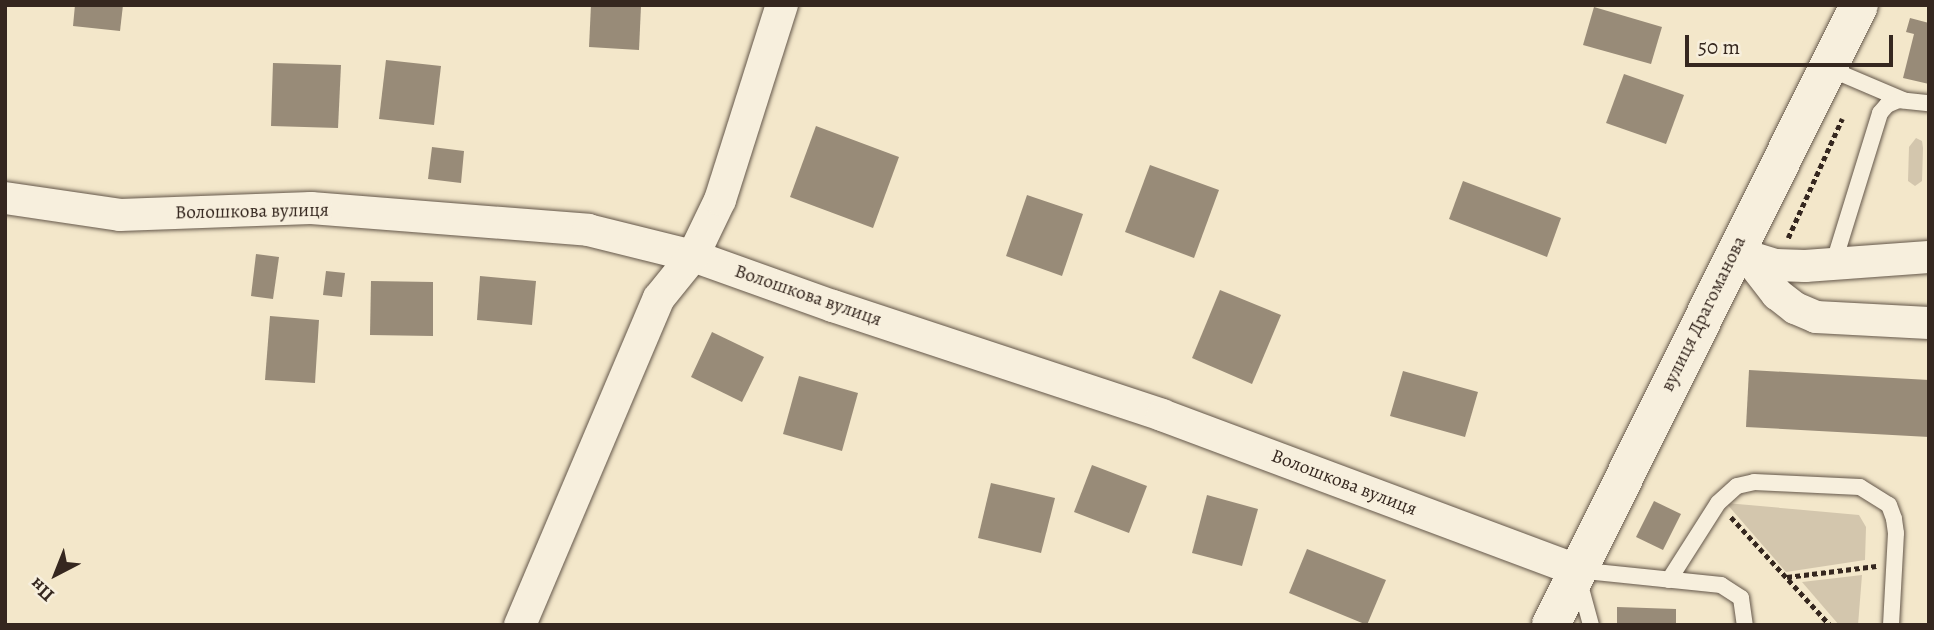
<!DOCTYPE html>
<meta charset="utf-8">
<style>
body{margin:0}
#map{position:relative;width:1934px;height:630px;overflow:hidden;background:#f3e7ca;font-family:Alegreya,serif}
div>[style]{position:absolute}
.green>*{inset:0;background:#d3c6ad}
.building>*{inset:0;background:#988b78}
.path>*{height:4.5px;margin-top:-2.25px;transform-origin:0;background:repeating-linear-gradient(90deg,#35271f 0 5px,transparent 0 8.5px)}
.roads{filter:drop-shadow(0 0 2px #64574a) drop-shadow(0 0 2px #64574a)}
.service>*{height:16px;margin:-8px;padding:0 8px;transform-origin:8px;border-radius:8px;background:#f7efdd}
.minor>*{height:32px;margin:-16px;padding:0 16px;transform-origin:16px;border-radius:16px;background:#f7efdd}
.tertiary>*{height:38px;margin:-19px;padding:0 19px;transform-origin:19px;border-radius:19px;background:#f7efdd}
span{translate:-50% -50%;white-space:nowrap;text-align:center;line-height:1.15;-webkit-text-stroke:6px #f7efdd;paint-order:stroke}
.street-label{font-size:19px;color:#35271f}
.frame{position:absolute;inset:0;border:7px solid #35271f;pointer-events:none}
.north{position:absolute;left:21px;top:539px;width:70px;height:70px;-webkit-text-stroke:5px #f7efdd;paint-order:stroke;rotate:222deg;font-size:19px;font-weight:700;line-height:28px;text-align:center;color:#35271f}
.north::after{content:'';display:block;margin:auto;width:24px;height:32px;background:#35271f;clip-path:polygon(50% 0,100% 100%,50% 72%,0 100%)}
.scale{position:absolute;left:1685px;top:35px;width:208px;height:32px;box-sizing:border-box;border:4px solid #35271f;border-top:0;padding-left:9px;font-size:21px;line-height:24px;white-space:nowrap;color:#35271f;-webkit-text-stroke:5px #f7efdd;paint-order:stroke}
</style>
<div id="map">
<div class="green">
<i style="clip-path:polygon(1916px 138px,1922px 141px,1923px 148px,1922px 181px,1915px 186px,1908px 181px,1909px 147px)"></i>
<i style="clip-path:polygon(1726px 503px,1859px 515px,1866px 527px,1865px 560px,1786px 572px)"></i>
<i style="clip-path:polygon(1862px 575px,1858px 625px,1839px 625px,1802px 582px)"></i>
</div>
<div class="building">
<i style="clip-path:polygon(75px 5px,123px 5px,120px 31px,73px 26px)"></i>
<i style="clip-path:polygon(591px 5px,641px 6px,639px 50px,589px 47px)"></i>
<i style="clip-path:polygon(1594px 7px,1662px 27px,1651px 64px,1583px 45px)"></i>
<i style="clip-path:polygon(1910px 18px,1929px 23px,1929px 84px,1903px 78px,1914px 34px,1906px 32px)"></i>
<i style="clip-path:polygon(386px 60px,441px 66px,434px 125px,379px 119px)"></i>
<i style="clip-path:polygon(273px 63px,341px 65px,338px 128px,271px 126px)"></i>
<i style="clip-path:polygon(1624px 74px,1684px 95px,1666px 144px,1606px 123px)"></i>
<i style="clip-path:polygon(816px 126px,899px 157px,873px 228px,790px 197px)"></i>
<i style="clip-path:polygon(432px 147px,464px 151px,461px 183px,428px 179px)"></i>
<i style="clip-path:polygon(1150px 165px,1219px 190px,1194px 258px,1125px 232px)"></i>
<i style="clip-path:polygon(1463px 181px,1561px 218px,1547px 257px,1449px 219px)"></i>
<i style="clip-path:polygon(1027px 195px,1083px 214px,1062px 276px,1006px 256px)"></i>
<i style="clip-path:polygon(256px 254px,279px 257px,273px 299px,251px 296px)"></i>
<i style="clip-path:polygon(326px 271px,345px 273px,342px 297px,323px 295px)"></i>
<i style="clip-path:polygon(480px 276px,536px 281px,532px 325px,477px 320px)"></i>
<i style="clip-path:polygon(371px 281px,433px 282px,433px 336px,370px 335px)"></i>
<i style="clip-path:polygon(1220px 290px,1281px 315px,1252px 384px,1192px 358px)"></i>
<i style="clip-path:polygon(270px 316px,319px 320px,315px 383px,265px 380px)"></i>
<i style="clip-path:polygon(712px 332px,764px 357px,742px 402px,691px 377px)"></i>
<i style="clip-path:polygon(1749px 370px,1929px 380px,1929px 437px,1746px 427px)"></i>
<i style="clip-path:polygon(1403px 371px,1478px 392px,1465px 437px,1390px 416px)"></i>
<i style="clip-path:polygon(799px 376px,858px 393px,842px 451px,783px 434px)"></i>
<i style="clip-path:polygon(1092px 465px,1147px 486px,1129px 533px,1074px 512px)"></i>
<i style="clip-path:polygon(991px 483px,1055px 498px,1041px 553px,978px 538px)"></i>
<i style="clip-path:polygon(1207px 495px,1258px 509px,1242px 566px,1192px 553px)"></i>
<i style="clip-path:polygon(1654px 501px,1681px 514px,1663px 550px,1636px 537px)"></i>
<i style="clip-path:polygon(1307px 549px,1386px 580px,1367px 625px,1289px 593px)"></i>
<i style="clip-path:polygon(1617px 607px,1676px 609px,1676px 625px,1617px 625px)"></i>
</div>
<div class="path">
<i style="left:1788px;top:238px;width:131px;rotate:-65.6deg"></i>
<i style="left:1731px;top:517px;width:147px;rotate:47.5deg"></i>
<i style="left:1787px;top:577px;width:90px;rotate:-7deg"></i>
</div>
<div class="roads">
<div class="service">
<i style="left:1828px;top:68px;width:82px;rotate:23.1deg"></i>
<i style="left:1833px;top:265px;width:159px;rotate:-72.8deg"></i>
<i style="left:1880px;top:113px;width:11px;rotate:-49deg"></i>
<i style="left:1887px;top:105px;width:12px;rotate:-24deg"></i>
<i style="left:1898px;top:100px;width:31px;rotate:6deg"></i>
<i style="left:1669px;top:580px;width:91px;rotate:-57.5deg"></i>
<i style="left:1718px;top:503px;width:25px;rotate:-42deg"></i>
<i style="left:1737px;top:486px;width:17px;rotate:-13deg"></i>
<i style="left:1754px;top:482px;width:106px;rotate:2.7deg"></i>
<i style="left:1860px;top:487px;width:34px;rotate:32deg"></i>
<i style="left:1889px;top:505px;width:15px;rotate:70deg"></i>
<i style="left:1894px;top:519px;width:14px;rotate:82deg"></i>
<i style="left:1896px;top:533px;width:92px;rotate:93.1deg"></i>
<i style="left:1591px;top:625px;width:57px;rotate:-105.3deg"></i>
<i style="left:1576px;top:570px;width:146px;rotate:5.9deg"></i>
<i style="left:1721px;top:585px;width:24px;rotate:33deg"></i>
<i style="left:1741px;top:598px;width:27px;rotate:82deg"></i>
</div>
<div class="minor">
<i style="left:5px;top:198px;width:116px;rotate:8.4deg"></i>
<i style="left:120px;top:215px;width:191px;rotate:-2.1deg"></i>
<i style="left:311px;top:208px;width:278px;rotate:4.5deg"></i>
<i style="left:588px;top:230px;width:108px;rotate:13.9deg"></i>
<i style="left:693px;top:256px;width:149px;rotate:19.7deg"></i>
<i style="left:833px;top:306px;width:347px;rotate:18.3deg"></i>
<i style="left:1162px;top:415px;width:442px;rotate:20.5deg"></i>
<i style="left:1743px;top:255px;width:34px;rotate:17deg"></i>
<i style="left:1776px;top:265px;width:29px;rotate:2deg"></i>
<i style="left:1805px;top:266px;width:124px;rotate:-4.2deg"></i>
<i style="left:1749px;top:258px;width:46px;rotate:52.1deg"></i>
<i style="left:1777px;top:294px;width:23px;rotate:38deg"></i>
<i style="left:1795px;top:308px;width:23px;rotate:23deg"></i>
<i style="left:1816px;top:317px;width:113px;rotate:3deg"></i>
<i style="left:520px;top:625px;width:355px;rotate:-67deg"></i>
<i style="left:659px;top:298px;width:54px;rotate:-51deg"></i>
<i style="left:693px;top:256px;width:62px;rotate:-64.3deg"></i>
<i style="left:720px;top:200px;width:205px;rotate:-72.4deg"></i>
</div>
<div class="tertiary">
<i style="left:1551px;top:625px;width:692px;rotate:-63.58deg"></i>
</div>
</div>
<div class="street-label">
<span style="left:252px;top:212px;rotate:-1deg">Волошкова вулиця</span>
<span style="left:808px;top:296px;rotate:19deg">Волошкова вулиця</span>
<span style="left:1704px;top:314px;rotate:-64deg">вулиця Драгоманова</span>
<span style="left:1344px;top:483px;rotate:21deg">Волошкова вулиця</span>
</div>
<div class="frame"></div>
<div class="north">Пн</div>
<div class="scale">50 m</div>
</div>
